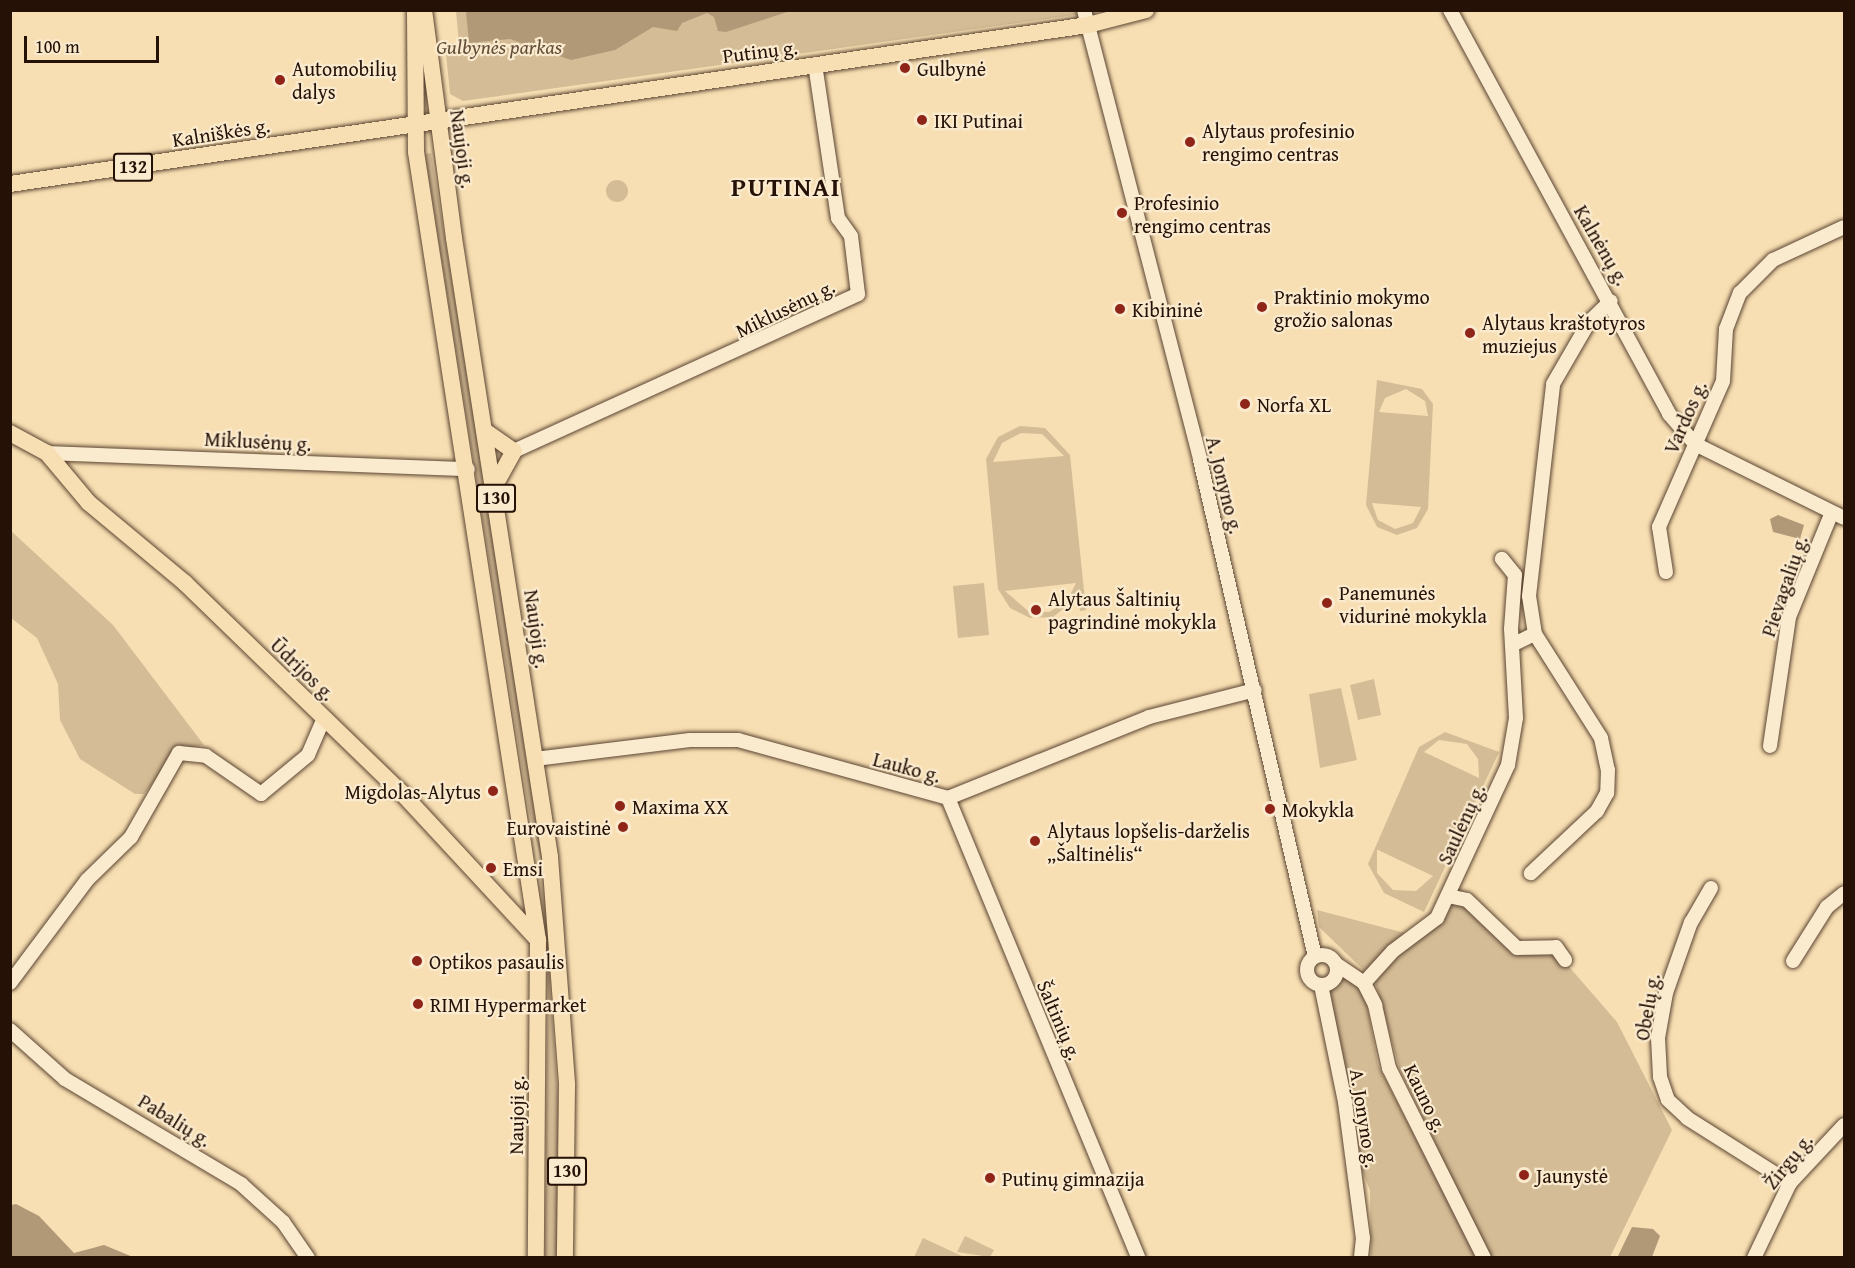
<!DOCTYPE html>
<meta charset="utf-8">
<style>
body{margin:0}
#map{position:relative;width:1855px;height:1268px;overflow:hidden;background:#f8dfb3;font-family:"Gentium Book Plus",serif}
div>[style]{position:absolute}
.green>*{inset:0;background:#d4bc96}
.round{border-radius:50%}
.water>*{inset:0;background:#b19978}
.roads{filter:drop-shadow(0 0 2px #5a4431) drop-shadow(0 0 2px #5a4431)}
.minor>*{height:14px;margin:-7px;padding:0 7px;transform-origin:7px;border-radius:7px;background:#faeace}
.minor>.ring{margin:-7px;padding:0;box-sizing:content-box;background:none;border:14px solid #faeace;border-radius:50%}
.major>*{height:16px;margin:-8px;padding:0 8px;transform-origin:8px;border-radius:8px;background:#f8dfb3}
.dots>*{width:16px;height:16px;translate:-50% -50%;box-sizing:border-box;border:3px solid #faeace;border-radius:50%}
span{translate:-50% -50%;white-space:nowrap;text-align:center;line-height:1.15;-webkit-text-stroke:4.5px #faeace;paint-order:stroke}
.shield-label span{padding:2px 4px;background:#faeace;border:2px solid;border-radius:4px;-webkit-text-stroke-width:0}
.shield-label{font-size:18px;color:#261106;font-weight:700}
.park-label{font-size:20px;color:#634d38;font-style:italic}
.street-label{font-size:20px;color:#261106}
.poi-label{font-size:20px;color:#261106}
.left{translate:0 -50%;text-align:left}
.right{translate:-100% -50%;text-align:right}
.district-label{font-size:26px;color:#261106;font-weight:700;letter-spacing:1.5px}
.frame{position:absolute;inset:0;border:12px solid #261106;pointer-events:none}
.scale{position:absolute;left:24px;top:36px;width:135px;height:27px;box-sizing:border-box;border:3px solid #261106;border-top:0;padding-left:8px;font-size:18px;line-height:21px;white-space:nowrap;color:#261106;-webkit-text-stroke:4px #faeace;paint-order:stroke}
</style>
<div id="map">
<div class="green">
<i style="clip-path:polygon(456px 11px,1103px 11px,463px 101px,450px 94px,445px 44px,459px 43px)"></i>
<i style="clip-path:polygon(431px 153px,480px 455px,543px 866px,529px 812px,425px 154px)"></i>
<i class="round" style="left:606px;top:180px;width:22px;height:22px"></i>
<i style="clip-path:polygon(evenodd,1377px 380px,1422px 389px,1433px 404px,1428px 509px,1417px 528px,1397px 535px,1377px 527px,1366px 505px,1377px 380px,1406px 389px,1425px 401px,1428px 416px,1379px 412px,1385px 398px,1406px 389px,1377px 380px,1372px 503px,1421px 507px,1413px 523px,1395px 529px,1378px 520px,1372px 503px)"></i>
<i style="clip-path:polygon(evenodd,1020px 426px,1045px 428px,1070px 455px,1086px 610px,1080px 611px,1078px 597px,1053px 617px,1030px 618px,1010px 608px,998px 589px,986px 459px,998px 437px,1020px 426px,1021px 433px,1042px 434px,1064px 456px,993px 462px,1002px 443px,1021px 433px,1020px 426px,1076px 583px,1067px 601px,1049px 612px,1028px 611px,1005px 591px,1076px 583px)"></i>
<i style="clip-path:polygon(10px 530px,113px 625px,204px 745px,179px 750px,144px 794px,135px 794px,80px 759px,60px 720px,58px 684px,37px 638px,11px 618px)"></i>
<i style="clip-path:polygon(984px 583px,989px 635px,958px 638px,953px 586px)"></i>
<i style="clip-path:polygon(1374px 679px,1381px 715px,1358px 720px,1350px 685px)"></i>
<i style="clip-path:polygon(1341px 688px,1357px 760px,1320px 768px,1309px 694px)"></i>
<i style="clip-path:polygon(evenodd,1445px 732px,1499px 752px,1424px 912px,1384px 893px,1368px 864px,1419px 747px,1445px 732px,1439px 740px,1467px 744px,1478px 759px,1479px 778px,1424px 752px,1439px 740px,1445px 732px,1377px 850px,1378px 850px,1433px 876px,1416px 891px,1393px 890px,1377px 873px,1377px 850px)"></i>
<i style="clip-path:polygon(1450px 902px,1464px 905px,1513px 949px,1558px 954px,1617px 1022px,1672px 1130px,1610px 1257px,1490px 1257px,1400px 1070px,1375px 981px,1319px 927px,1317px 910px,1420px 937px)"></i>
<i style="clip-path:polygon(548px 961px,559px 1112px,557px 1257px,545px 1258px)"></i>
<i style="clip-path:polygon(1341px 972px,1365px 995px,1378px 1065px,1477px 1257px,1371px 1257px,1370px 1190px,1358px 1161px,1327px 981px)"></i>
<i style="clip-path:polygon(965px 1236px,994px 1250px,990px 1257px,957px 1252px)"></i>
<i style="clip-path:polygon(923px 1238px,964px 1257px,914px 1257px)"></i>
</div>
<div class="water">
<i style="clip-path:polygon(466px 11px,466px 10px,790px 11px,726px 32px,718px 31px,714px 17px,707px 13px,682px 23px,677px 31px,653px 27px,615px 50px,571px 60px,510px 39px,469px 43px)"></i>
<i style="clip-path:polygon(1778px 515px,1804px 525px,1800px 539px,1773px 532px,1770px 519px)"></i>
<i style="clip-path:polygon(16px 1204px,39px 1216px,74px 1253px,104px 1245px,133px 1257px,11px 1257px,11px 1205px)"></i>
<i style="clip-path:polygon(1632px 1227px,1653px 1229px,1660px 1236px,1652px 1257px,1618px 1256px)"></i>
</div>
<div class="roads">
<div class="minor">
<i style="left:1084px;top:10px;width:465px;rotate:75.5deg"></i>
<i style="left:1200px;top:460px;width:510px;rotate:76.97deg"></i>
<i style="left:1450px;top:10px;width:460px;rotate:61.5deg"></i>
<i style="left:1669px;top:414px;width:40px;rotate:49deg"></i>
<i style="left:1695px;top:444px;width:166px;rotate:26.4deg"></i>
<i style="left:514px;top:451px;width:378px;rotate:-24.5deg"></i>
<i style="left:858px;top:294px;width:58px;rotate:-96.9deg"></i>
<i style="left:851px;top:236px;width:22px;rotate:-126deg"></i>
<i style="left:838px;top:218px;width:155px;rotate:-98.5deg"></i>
<i style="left:47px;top:453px;width:421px;rotate:2.2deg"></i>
<i style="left:1666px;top:572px;width:46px;rotate:-98.8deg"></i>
<i style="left:1659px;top:527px;width:159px;rotate:-66.3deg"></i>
<i style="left:1723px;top:381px;width:52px;rotate:-86.7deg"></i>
<i style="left:1726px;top:329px;width:39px;rotate:-69deg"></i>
<i style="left:1740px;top:293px;width:47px;rotate:-45deg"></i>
<i style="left:1773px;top:260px;width:78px;rotate:-24.9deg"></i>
<i style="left:1535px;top:634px;width:38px;rotate:-99deg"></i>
<i style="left:1529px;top:596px;width:213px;rotate:-83.5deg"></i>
<i style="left:1553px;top:384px;width:72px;rotate:-59.9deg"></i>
<i style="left:1589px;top:322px;width:30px;rotate:-44deg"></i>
<i style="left:1512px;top:645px;width:25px;rotate:-26deg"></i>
<i style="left:1535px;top:634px;width:123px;rotate:57.6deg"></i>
<i style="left:1601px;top:738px;width:33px;rotate:78deg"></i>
<i style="left:1608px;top:770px;width:23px;rotate:92deg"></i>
<i style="left:1607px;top:793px;width:21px;rotate:119deg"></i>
<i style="left:1597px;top:811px;width:91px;rotate:136.8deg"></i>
<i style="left:1770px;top:746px;width:130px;rotate:-81.6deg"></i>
<i style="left:1789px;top:617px;width:113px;rotate:-67.7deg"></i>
<i style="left:535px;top:759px;width:156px;rotate:-7deg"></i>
<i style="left:690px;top:740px;width:48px"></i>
<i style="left:738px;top:740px;width:218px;rotate:15.4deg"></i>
<i style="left:948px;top:798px;width:217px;rotate:-21.9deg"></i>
<i style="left:1149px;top:717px;width:109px;rotate:-14.3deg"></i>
<i style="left:948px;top:798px;width:498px;rotate:67.5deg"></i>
<i style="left:1711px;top:888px;width:39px;rotate:120deg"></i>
<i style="left:1691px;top:922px;width:75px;rotate:109.4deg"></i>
<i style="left:1666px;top:993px;width:46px;rotate:100.1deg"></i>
<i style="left:1658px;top:1038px;width:39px;rotate:87deg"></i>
<i style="left:1660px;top:1077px;width:24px;rotate:71deg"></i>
<i style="left:1668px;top:1100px;width:26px;rotate:43deg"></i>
<i style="left:1687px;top:1118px;width:122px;rotate:32.3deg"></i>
<i style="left:1448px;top:896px;width:19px;rotate:12deg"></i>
<i style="left:1467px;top:900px;width:69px;rotate:43.8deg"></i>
<i style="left:1517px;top:948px;width:39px;rotate:-1deg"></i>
<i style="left:1556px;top:947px;width:16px;rotate:55deg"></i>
<i class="ring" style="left:1307px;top:955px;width:16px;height:16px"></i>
<i style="left:1793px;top:961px;width:64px;rotate:-57.8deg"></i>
<i style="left:1827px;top:907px;width:22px;rotate:-39deg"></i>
<i style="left:1336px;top:964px;width:34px;rotate:34deg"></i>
<i style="left:1364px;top:983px;width:25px;rotate:63deg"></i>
<i style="left:1375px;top:1005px;width:65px;rotate:77.5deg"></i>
<i style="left:1389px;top:1068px;width:212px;rotate:63.4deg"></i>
<i style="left:10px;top:983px;width:129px;rotate:-53.2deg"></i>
<i style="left:87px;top:880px;width:62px;rotate:-44.3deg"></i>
<i style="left:131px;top:837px;width:97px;rotate:-60.3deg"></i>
<i style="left:179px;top:753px;width:27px;rotate:6deg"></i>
<i style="left:206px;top:756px;width:67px;rotate:34.6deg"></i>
<i style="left:261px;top:794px;width:61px;rotate:-39.7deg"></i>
<i style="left:308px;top:755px;width:40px;rotate:-66.6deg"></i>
<i style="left:1364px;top:983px;width:43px;rotate:-47.8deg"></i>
<i style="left:1393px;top:951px;width:55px;rotate:-36.9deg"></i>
<i style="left:1437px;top:918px;width:169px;rotate:-65.1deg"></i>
<i style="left:1508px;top:765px;width:48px;rotate:-80.3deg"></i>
<i style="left:1516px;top:718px;width:89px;rotate:-93.2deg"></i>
<i style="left:1511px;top:629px;width:54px;rotate:-85.8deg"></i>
<i style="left:1515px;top:575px;width:21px;rotate:-129deg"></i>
<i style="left:1321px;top:985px;width:119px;rotate:78.4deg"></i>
<i style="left:1345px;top:1102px;width:137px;rotate:82.5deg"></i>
<i style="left:1363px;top:1238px;width:20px;rotate:96deg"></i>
<i style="left:10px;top:1030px;width:74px;rotate:41.7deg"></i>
<i style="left:65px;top:1079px;width:205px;rotate:30.8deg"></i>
<i style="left:241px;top:1184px;width:57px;rotate:42.1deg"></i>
<i style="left:283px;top:1222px;width:44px;rotate:55.2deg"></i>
<i style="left:1754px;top:1258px;width:83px;rotate:-64.4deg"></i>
<i style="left:1790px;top:1183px;width:79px;rotate:-47deg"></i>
</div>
<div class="major">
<i style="left:415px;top:10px;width:142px;rotate:89.6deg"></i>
<i style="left:416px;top:152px;width:797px;rotate:81.2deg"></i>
<i style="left:538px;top:940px;width:318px;rotate:90.4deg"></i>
<i style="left:424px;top:10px;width:230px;rotate:82.5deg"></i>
<i style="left:454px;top:238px;width:626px;rotate:81.18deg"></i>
<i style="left:550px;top:857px;width:229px;rotate:85.7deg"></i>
<i style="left:567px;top:1085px;width:173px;rotate:90.7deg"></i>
<i style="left:10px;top:184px;width:1090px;rotate:-8.39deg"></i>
<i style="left:1088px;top:25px;width:60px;rotate:-14.5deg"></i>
<i style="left:485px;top:431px;width:35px;rotate:35deg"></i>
<i style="left:514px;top:451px;width:41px;rotate:119.1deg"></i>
<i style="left:10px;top:433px;width:42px;rotate:28.4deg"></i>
<i style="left:47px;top:453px;width:65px;rotate:50deg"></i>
<i style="left:89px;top:503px;width:125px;rotate:39.8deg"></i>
<i style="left:185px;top:583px;width:299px;rotate:44.1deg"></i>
<i style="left:400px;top:791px;width:203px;rotate:47.2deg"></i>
</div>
</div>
<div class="dots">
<i style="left:905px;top:68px;background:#8f2418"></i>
<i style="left:280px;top:80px;background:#8f2418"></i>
<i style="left:922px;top:120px;background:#8f2418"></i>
<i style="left:1190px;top:142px;background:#8f2418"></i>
<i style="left:1122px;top:213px;background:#8f2418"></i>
<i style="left:1262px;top:307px;background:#8f2418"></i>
<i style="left:1120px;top:309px;background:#8f2418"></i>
<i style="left:1470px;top:333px;background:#8f2418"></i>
<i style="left:1245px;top:404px;background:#8f2418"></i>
<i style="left:1327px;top:603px;background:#8f2418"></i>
<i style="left:1036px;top:610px;background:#8f2418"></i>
<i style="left:493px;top:791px;background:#8f2418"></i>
<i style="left:620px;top:806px;background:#8f2418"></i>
<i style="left:1270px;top:809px;background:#8f2418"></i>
<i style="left:623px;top:827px;background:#8f2418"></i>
<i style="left:1035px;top:841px;background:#8f2418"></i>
<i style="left:491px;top:868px;background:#8f2418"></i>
<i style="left:417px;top:961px;background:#8f2418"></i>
<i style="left:418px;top:1004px;background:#8f2418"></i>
<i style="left:1524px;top:1175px;background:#8f2418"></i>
<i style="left:990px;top:1178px;background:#8f2418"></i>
</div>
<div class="shield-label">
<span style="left:133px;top:167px">132</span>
<span style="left:496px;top:498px">130</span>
<span style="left:567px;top:1171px">130</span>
</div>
<div class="park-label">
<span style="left:499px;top:46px">Gulbynės parkas</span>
</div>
<div class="street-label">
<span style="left:760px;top:51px;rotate:-7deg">Putinų g.</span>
<span style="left:221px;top:132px;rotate:-9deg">Kalniškės g.</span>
<span style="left:463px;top:149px;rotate:82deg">Naujoji g.</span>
<span style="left:1602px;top:245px;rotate:60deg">Kalnėnų g.</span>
<span style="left:785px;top:308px;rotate:-26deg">Miklusėnų g.</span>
<span style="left:1685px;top:417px;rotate:-66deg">Vardos g.</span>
<span style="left:258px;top:441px;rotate:3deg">Miklusėnų g.</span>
<span style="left:1225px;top:485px;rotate:76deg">A. Jonyno g.</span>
<span style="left:1784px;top:586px;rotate:-71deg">Pievagalių g.</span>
<span style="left:537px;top:629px;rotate:82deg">Naujoji g.</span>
<span style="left:303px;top:669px;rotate:44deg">Ūdrijos g.</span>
<span style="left:907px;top:767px;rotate:15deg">Lauko g.</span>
<span style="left:1461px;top:824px;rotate:-65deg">Saulėnų g.</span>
<span style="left:1647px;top:1007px;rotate:-80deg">Obelų g.</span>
<span style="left:1060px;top:1020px;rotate:67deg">Šaltinių g.</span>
<span style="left:1426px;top:1098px;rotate:64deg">Kauno g.</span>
<span style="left:516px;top:1115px;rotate:-89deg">Naujoji g.</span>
<span style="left:1365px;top:1118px;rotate:81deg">A. Jonyno g.</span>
<span style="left:175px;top:1120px;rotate:32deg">Pabalių g.</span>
<span style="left:1788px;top:1161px;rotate:-51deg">Žirgų g.</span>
</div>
<div class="poi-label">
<span class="left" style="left:292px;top:80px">Automobilių<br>dalys</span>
<span class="left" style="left:917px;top:68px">Gulbynė</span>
<span class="left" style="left:934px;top:120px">IKI Putinai</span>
<span class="left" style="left:1202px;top:142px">Alytaus profesinio<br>rengimo centras</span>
<span class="left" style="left:1134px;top:214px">Profesinio<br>rengimo centras</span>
<span class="left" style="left:1274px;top:308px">Praktinio mokymo<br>grožio salonas</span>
<span class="left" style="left:1132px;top:309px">Kibininė</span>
<span class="left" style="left:1482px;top:334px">Alytaus kraštotyros<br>muziejus</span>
<span class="left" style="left:1257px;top:404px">Norfa XL</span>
<span class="left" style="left:1339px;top:604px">Panemunės<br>vidurinė mokykla</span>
<span class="left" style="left:1048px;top:610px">Alytaus Šaltinių<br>pagrindinė mokykla</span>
<span class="right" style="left:481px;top:791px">Migdolas-Alytus</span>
<span class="left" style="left:632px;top:806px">Maxima XX</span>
<span class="left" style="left:1282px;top:809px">Mokykla</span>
<span class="right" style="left:611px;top:827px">Eurovaistinė</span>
<span class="left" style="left:1047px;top:842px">Alytaus lopšelis-darželis<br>„Šaltinėlis“</span>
<span class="left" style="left:503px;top:868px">Emsi</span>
<span class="left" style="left:429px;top:961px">Optikos pasaulis</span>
<span class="left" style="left:430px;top:1004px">RIMI Hypermarket</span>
<span class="left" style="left:1536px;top:1175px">Jaunystė</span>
<span class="left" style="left:1002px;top:1178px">Putinų gimnazija</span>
</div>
<div class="district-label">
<span style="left:786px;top:187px">PUTINAI</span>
</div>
<div class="frame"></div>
<div class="scale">100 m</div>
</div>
